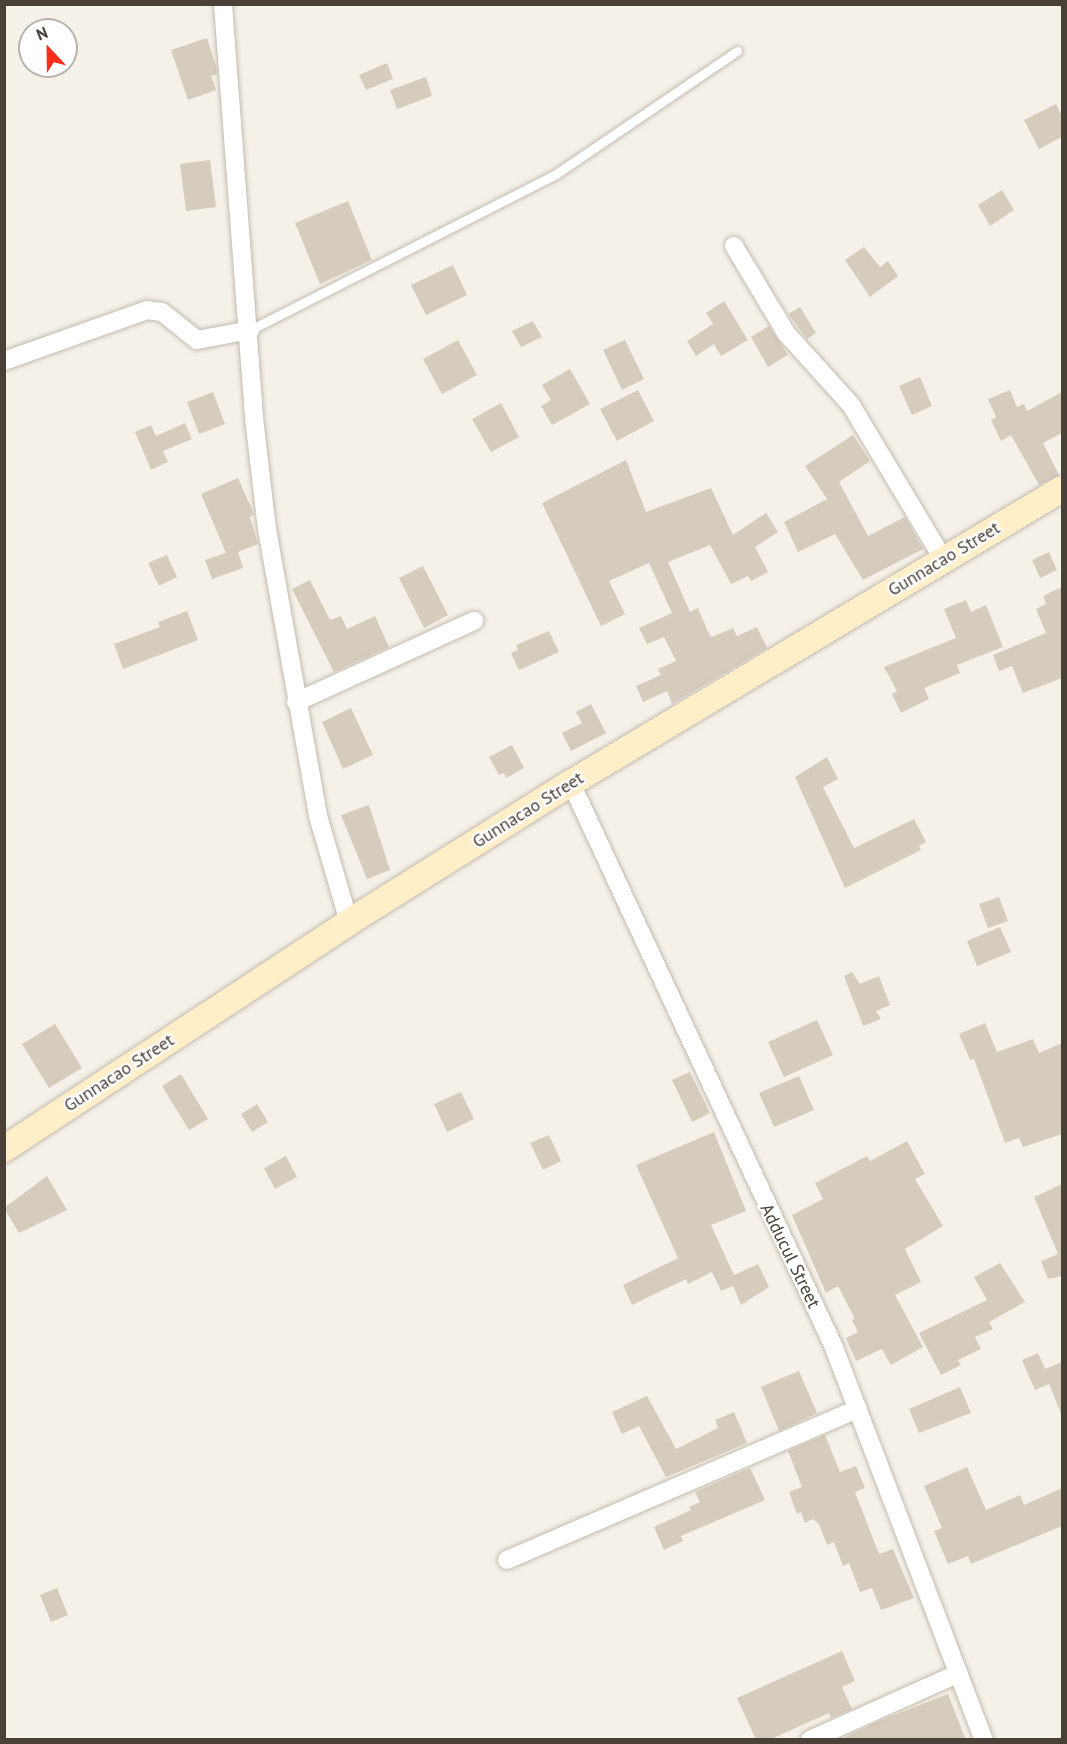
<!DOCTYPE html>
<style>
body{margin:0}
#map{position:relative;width:1067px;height:1744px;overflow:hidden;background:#f5f1e9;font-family:"PT Sans",sans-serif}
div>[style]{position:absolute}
.building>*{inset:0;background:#d6ccbe}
.roads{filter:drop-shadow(0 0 2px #c3bbae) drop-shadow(0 0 2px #c3bbae)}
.lane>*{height:9px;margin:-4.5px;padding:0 4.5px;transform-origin:4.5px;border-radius:4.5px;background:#fff}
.street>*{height:18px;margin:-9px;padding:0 9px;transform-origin:9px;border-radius:9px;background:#fff}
.secondary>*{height:26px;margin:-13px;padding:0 13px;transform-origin:13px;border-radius:13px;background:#ffefc9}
span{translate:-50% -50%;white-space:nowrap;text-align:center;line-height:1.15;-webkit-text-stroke:4.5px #fff;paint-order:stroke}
.street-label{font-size:18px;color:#494137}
.frame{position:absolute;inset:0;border:6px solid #494137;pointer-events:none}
.north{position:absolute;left:18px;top:18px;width:60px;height:60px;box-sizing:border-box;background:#fff;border:2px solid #b6b3af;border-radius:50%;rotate:338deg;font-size:16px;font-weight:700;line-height:24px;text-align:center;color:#494137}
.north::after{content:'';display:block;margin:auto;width:21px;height:27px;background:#fb2f1a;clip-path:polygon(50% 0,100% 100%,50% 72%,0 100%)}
</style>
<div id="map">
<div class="building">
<i style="clip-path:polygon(207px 38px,216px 66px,217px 74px,211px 76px,216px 90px,188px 100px,171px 50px)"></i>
<i style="clip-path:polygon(387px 63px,393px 79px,366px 90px,359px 75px)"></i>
<i style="clip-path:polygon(426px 77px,432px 96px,397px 109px,390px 90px)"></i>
<i style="clip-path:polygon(1056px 104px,1062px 116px,1062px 137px,1039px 149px,1024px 120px)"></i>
<i style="clip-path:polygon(210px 160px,216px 207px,186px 211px,180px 164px)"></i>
<i style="clip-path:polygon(1002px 190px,1014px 210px,990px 226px,978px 205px)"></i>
<i style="clip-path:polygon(348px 201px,372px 260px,320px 284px,295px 223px)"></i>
<i style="clip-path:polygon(864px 247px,880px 267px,888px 261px,898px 276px,870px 297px,845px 260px)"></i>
<i style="clip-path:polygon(453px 265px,467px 295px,426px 315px,411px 285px)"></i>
<i style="clip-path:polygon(724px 301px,748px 340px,721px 356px,714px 344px,696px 356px,687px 341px,713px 324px,706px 313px)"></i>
<i style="clip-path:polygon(800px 307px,816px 333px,807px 339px,788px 314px)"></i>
<i style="clip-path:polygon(533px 321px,542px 337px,521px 347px,512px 331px)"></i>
<i style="clip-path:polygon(769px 326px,788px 355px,768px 367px,751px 337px)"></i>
<i style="clip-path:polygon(458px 340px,477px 375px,442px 394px,423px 359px)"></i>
<i style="clip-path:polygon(625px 340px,644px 379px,622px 390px,603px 350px)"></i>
<i style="clip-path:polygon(570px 369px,590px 404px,552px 425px,541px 406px,551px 400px,542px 385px)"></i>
<i style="clip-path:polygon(920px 377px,932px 406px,912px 415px,899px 386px)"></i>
<i style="clip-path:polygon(638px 390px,654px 421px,617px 441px,600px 409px)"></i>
<i style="clip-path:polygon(1010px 390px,1017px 407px,1024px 404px,1027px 411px,1062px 392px,1062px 433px,1043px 443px,1059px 475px,1039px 485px,1011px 435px,1001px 441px,991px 420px,996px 417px,988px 399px)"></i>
<i style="clip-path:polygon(213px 392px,225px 424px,199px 434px,187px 402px)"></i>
<i style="clip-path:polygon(501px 403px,519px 437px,491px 452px,472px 419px)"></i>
<i style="clip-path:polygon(185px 423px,192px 439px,163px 451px,168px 462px,151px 470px,135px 432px,151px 425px,156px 436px)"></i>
<i style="clip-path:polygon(853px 435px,870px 461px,839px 482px,868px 536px,905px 517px,923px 549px,863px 580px,835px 534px,798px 552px,784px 522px,827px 499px,805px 466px)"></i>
<i style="clip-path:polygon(626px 460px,646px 512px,711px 488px,733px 535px,766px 513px,778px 532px,755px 547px,768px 572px,751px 581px,748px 576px,731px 584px,710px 545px,668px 562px,690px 612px,698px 608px,709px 634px,712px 637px,733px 628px,737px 636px,757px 627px,767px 648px,672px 704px,667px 691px,643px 702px,636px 686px,661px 675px,658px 669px,676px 661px,664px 637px,647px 644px,639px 628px,672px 613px,649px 563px,609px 581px,625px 614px,601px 626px,542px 503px)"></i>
<i style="clip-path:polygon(238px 478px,254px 514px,250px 517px,258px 544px,238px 552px,243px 568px,212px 579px,205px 560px,226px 553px,201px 494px)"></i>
<i style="clip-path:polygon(1049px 552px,1057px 570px,1040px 578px,1032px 560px)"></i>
<i style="clip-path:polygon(167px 555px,177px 577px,159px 586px,148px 563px)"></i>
<i style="clip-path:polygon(423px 566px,448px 615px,424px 628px,399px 578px)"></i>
<i style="clip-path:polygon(310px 580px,330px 620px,341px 616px,347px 629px,375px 616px,389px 647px,334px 672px,292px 589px)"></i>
<i style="clip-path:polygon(1062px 587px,1062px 678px,1023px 693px,1012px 666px,999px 671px,993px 655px,1046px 633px,1036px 609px,1046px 604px,1043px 596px)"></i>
<i style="clip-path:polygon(966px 600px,971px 612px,986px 605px,1003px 647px,957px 665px,960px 673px,924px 688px,929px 699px,901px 713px,892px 694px,897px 691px,884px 667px,956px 638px,944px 609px)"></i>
<i style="clip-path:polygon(187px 611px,198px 640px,123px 669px,114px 644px,160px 627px,158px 622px)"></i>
<i style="clip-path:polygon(549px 631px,559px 652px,519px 670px,511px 653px,518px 650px,516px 645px)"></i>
<i style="clip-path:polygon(591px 704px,606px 733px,571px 751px,562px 733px,582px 723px,576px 712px)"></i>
<i style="clip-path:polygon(351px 708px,373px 755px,343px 769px,322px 722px)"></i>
<i style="clip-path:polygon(512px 745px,524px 768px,506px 778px,504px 773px,499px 775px,489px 757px)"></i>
<i style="clip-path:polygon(827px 757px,838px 779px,823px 787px,854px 848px,914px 819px,926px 842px,919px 846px,921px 850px,845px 888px,795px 777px)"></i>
<i style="clip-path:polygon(369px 805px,390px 870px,367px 879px,341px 815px)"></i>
<i style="clip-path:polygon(999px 897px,1008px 921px,988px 928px,979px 904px)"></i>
<i style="clip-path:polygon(1000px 927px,1011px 952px,977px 966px,967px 941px)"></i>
<i style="clip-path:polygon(852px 972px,860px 984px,879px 976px,890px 1005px,876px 1011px,881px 1019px,863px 1026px,844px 976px)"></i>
<i style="clip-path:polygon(817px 1020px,833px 1055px,784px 1077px,768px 1042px)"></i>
<i style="clip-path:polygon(985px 1023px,997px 1052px,1033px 1039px,1039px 1053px,1062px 1043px,1062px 1134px,1023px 1147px,1019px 1138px,1005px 1143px,974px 1059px,970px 1060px,959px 1034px)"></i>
<i style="clip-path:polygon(55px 1024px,82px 1068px,49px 1088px,22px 1044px)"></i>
<i style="clip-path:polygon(690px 1072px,710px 1113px,692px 1122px,672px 1080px)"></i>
<i style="clip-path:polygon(181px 1074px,208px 1119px,189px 1130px,162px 1086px)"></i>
<i style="clip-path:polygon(799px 1076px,814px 1110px,774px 1127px,759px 1093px)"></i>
<i style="clip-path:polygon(461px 1092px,474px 1119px,447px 1132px,434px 1104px)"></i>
<i style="clip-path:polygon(257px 1104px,268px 1122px,252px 1132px,241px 1114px)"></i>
<i style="clip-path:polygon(714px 1132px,746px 1211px,711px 1225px,734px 1275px,758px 1264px,769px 1287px,741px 1305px,733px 1286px,721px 1291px,712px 1272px,688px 1284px,686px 1279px,632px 1305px,623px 1285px,678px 1258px,636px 1165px)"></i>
<i style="clip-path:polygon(549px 1135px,561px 1161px,543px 1170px,530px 1143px)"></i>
<i style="clip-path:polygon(907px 1141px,925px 1174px,915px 1179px,943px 1226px,905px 1249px,921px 1282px,895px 1295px,923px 1347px,891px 1365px,882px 1349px,856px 1361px,846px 1338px,858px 1332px,852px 1320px,855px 1319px,838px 1286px,826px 1293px,792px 1215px,823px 1199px,815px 1183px,867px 1156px,870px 1161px)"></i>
<i style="clip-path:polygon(286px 1156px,297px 1177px,275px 1189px,264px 1168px)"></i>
<i style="clip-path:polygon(47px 1176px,67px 1210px,19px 1233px,4px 1208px)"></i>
<i style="clip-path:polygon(1062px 1184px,1062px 1276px,1048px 1279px,1041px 1261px,1058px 1254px,1034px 1197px)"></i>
<i style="clip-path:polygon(1000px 1263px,1025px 1302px,989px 1322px,993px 1329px,975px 1337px,981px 1349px,958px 1360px,961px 1365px,941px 1375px,919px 1333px,987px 1300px,974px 1277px)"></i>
<i style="clip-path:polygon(1038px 1353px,1045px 1369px,1062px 1362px,1062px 1416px,1049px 1384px,1035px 1390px,1022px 1360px)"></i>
<i style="clip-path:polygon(799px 1371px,817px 1413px,779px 1431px,761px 1387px)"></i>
<i style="clip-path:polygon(960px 1387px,971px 1413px,919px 1433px,909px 1409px)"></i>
<i style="clip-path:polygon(647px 1396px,676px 1449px,718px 1428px,715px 1420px,734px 1412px,747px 1443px,666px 1477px,639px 1426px,622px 1434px,612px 1412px)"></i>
<i style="clip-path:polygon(825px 1435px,840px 1472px,856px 1466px,865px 1488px,855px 1492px,879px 1554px,893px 1549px,914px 1598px,881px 1610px,872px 1588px,860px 1592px,849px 1563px,843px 1566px,834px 1542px,827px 1545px,819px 1524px,813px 1519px,805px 1523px,801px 1512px,797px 1514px,789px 1492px,802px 1487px,788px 1451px)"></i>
<i style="clip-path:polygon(967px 1467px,986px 1510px,1020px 1495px,1024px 1505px,1062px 1488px,1062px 1526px,971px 1564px,968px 1556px,948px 1564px,934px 1531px,942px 1528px,924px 1486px)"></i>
<i style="clip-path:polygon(750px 1468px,765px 1500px,681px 1536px,683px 1541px,664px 1550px,654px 1527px,691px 1510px,689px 1507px,700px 1502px,695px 1492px)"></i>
<i style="clip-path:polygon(57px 1588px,68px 1615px,51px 1622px,40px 1595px)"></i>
<i style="clip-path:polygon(842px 1651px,855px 1681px,842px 1687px,852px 1709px,831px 1718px,829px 1713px,769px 1740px,756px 1740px,737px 1698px)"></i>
<i style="clip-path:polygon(948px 1694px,966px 1740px,839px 1740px,879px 1721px)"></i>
</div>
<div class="roads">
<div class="lane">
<i style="left:250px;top:330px;width:343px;rotate:-27deg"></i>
<i style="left:556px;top:174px;width:219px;rotate:-34.2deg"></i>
</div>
<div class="street">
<i style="left:223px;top:4px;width:423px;rotate:85.7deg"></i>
<i style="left:255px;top:426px;width:104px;rotate:83.4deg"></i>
<i style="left:267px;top:529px;width:291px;rotate:79.9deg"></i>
<i style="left:318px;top:816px;width:110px;rotate:73.7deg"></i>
<i style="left:734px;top:246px;width:101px;rotate:59.1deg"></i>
<i style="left:786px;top:333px;width:97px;rotate:47.9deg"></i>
<i style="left:851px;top:405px;width:179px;rotate:59.1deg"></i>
<i style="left:4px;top:361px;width:152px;rotate:-19.6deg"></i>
<i style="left:147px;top:310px;width:15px;rotate:8deg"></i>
<i style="left:162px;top:312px;width:45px;rotate:38.7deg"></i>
<i style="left:197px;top:340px;width:54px;rotate:-10.7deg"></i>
<i style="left:296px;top:702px;width:196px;rotate:-24.5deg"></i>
<i style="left:571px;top:783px;width:620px;rotate:65.01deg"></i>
<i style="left:833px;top:1345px;width:423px;rotate:69.1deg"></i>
<i style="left:507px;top:1560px;width:382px;rotate:-23.3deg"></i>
<i style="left:810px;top:1740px;width:163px;rotate:-24.2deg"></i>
</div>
<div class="secondary">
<i style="left:4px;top:1149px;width:413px;rotate:-33.3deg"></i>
<i style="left:349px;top:922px;width:262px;rotate:-32.1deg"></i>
<i style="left:571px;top:783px;width:572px;rotate:-30.91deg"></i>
</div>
</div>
<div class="street-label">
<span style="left:944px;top:559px;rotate:-31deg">Gunnacao Street</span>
<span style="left:528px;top:810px;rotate:-32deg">Gunnacao Street</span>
<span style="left:119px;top:1073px;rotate:-33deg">Gunnacao Street</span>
<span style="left:790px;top:1256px;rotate:64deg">Adducul Street</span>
</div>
<div class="frame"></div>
<div class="north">N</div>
</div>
